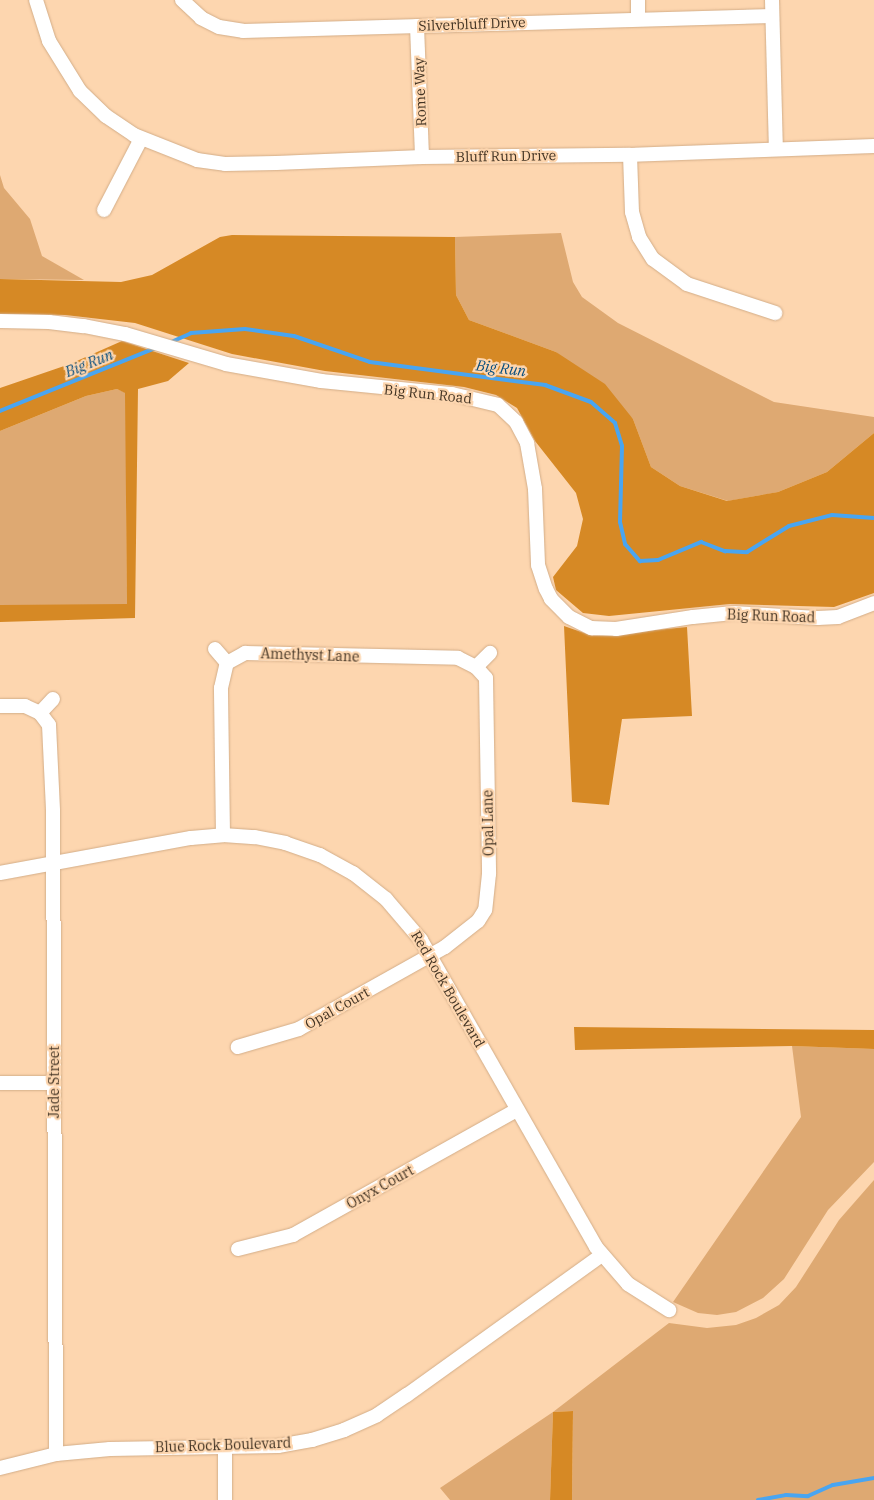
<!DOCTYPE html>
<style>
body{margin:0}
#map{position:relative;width:874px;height:1500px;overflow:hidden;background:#fdd6af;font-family:"IBM Plex Serif",serif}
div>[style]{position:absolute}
.green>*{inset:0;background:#dea972}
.forest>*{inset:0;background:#d68925}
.stream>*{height:4px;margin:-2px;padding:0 2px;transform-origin:2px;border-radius:2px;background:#49a5f1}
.roads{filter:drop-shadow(0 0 1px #d3ad88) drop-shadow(0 0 1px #d3ad88)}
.street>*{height:14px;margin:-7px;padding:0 7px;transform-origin:7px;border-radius:7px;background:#fff}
span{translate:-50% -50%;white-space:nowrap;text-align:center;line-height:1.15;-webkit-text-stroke:4.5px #fdd6af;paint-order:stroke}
.street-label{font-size:14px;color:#433424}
.water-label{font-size:15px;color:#064d7e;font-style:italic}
</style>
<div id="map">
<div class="green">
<i style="clip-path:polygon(0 175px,4px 188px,30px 219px,42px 256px,84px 280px,0 279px)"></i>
<i style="clip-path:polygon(561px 233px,573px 282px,582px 297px,618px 323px,774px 402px,874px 417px,874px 433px,827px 472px,778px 492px,728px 501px,680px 486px,651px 467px,633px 419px,556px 352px,469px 320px,456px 295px,455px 237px)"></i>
<i style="clip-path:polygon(117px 389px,126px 393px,127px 605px,0 605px,0 431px,86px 396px)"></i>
<i style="clip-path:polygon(792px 1046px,874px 1049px,874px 1162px,828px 1210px,784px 1279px,763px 1298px,736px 1312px,717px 1315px,698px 1313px,673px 1302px,801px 1117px)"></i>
<i style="clip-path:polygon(874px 1180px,874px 1500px,572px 1500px,573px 1411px,553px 1412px,550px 1500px,450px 1500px,440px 1488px,553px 1412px,669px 1323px,707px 1328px,736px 1325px,756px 1318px,779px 1305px,796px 1287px,839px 1220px)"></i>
</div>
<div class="forest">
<i style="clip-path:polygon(232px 235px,455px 237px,456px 295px,469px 320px,556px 352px,605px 384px,633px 419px,651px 467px,680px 486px,727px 501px,778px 492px,827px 472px,874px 433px,874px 593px,834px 607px,730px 604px,609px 616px,583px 613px,556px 590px,553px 577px,577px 546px,583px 519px,576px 493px,535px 441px,517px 408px,496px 395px,464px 387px,325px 371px,232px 354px,135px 323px,65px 315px,0 314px,0 279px,121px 282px,152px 275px,220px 237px)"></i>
<i style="clip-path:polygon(122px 341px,189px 363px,168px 381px,138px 389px,135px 618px,0 622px,0 605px,127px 604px,125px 393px,117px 389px,86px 396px,0 431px,0 388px,70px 364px)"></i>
<i style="clip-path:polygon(564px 626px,593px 636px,687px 627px,692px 716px,622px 719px,609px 805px,572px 802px)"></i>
<i style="clip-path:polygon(574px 1027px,874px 1030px,874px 1049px,792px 1046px,575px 1050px)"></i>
<i style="clip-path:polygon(573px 1411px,572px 1500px,550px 1500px,553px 1412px)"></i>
</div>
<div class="stream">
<i style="left:169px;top:343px;width:24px;rotate:-24deg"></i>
<i style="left:191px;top:333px;width:54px;rotate:-4.2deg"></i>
<i style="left:245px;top:329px;width:49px;rotate:8.1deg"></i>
<i style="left:294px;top:336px;width:80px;rotate:18.9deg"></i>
<i style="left:370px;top:362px;width:177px;rotate:7.5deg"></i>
<i style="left:545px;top:385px;width:49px;rotate:20.3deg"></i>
<i style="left:591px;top:402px;width:32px;rotate:41deg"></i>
<i style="left:615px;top:423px;width:24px;rotate:73deg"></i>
<i style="left:622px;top:446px;width:76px;rotate:91.5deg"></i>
<i style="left:620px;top:522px;width:23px;rotate:77deg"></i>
<i style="left:625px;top:544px;width:23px;rotate:49deg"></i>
<i style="left:640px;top:561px;width:18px;rotate:-3deg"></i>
<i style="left:658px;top:560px;width:47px;rotate:-22.7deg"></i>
<i style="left:701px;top:542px;width:26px;rotate:21deg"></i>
<i style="left:725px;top:551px;width:22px;rotate:3deg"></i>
<i style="left:747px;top:552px;width:49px;rotate:-31.8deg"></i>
<i style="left:789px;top:526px;width:44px;rotate:-14.3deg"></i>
<i style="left:832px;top:515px;width:42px;rotate:4.1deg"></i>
<i style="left:0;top:411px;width:170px;rotate:-22.1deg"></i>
<i style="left:758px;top:1500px;width:28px;rotate:-10deg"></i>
<i style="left:786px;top:1495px;width:22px;rotate:3deg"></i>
<i style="left:808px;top:1496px;width:27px;rotate:-24deg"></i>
<i style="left:833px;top:1485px;width:42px;rotate:-9.7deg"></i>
</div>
<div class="roads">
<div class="street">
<i style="left:36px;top:0;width:43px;rotate:72.4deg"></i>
<i style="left:49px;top:41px;width:59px;rotate:58.2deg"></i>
<i style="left:80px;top:91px;width:36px;rotate:44deg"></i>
<i style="left:106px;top:116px;width:34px;rotate:34deg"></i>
<i style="left:134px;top:135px;width:68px;rotate:21.6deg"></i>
<i style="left:197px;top:160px;width:28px;rotate:8deg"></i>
<i style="left:225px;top:164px;width:51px;rotate:-1.1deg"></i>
<i style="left:276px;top:163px;width:146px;rotate:-2.4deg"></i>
<i style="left:422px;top:157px;width:208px;rotate:-0.6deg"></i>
<i style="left:630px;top:155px;width:244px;rotate:-2.1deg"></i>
<i style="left:182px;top:0;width:26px;rotate:43deg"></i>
<i style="left:201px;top:18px;width:20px;rotate:27deg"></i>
<i style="left:219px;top:27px;width:24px;rotate:9deg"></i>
<i style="left:243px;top:31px;width:529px;rotate:-1.62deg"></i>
<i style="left:638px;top:0;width:19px;rotate:90deg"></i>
<i style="left:772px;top:0;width:148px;rotate:88.5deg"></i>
<i style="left:417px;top:26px;width:131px;rotate:87.8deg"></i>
<i style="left:630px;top:155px;width:57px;rotate:88deg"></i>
<i style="left:632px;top:212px;width:26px;rotate:74deg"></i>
<i style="left:639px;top:237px;width:26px;rotate:58deg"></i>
<i style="left:653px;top:259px;width:42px;rotate:36.3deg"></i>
<i style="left:687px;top:284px;width:93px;rotate:18.2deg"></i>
<i style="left:104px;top:210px;width:80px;rotate:-62.5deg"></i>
<i style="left:0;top:321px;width:49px;rotate:1.2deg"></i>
<i style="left:49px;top:322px;width:35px;rotate:7deg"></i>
<i style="left:84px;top:326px;width:42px;rotate:11deg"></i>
<i style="left:125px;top:334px;width:105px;rotate:16.5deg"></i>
<i style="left:226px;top:364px;width:97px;rotate:10.1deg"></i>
<i style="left:321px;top:381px;width:132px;rotate:5.7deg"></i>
<i style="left:452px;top:394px;width:47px;rotate:13.4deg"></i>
<i style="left:498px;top:405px;width:25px;rotate:43deg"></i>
<i style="left:516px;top:422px;width:24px;rotate:62deg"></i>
<i style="left:527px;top:443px;width:47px;rotate:80.1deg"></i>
<i style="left:535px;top:489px;width:76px;rotate:87.7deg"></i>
<i style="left:538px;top:565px;width:25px;rotate:72deg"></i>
<i style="left:546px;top:589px;width:11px;rotate:63deg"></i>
<i style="left:551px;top:599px;width:25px;rotate:45deg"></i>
<i style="left:569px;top:617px;width:25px;rotate:27deg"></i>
<i style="left:591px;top:628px;width:25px;rotate:2deg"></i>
<i style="left:616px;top:629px;width:78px;rotate:-8.9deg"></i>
<i style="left:693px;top:617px;width:40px;rotate:-5.7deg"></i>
<i style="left:733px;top:613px;width:85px;rotate:3.4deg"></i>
<i style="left:818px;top:618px;width:20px;rotate:-3deg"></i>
<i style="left:838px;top:617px;width:39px;rotate:-21deg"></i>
<i style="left:215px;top:649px;width:18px;rotate:49deg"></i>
<i style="left:476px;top:667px;width:20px;rotate:-45deg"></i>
<i style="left:0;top:706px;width:25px"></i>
<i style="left:25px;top:706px;width:17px;rotate:25deg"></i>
<i style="left:40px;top:713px;width:15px;rotate:53deg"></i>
<i style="left:49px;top:725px;width:86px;rotate:87.3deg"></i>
<i style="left:53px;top:811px;width:643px;rotate:89.73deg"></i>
<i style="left:40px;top:713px;width:19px;rotate:-47deg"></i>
<i style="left:223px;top:835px;width:147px;rotate:-90.8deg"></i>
<i style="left:221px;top:688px;width:26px;rotate:-77deg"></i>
<i style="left:227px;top:663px;width:21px;rotate:-29deg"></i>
<i style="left:245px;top:653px;width:213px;rotate:1.3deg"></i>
<i style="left:458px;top:658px;width:20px;rotate:27deg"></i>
<i style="left:476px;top:667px;width:15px;rotate:48deg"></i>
<i style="left:486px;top:678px;width:196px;rotate:89.1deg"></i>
<i style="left:489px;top:874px;width:36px;rotate:96deg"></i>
<i style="left:485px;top:910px;width:13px;rotate:122deg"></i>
<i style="left:478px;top:921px;width:42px;rotate:141.8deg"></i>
<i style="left:445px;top:947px;width:167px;rotate:150.7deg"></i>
<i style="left:299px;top:1029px;width:64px;rotate:163.6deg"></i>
<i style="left:0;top:873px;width:194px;rotate:-10.4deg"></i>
<i style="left:191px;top:838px;width:32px;rotate:-5deg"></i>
<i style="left:223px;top:835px;width:32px;rotate:4deg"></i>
<i style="left:255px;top:837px;width:31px;rotate:11deg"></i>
<i style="left:285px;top:843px;width:37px;rotate:19deg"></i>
<i style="left:320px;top:855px;width:38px;rotate:29deg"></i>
<i style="left:353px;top:873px;width:42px;rotate:38.2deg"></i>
<i style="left:386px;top:899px;width:54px;rotate:49.5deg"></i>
<i style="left:421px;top:940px;width:353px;rotate:60.3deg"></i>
<i style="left:596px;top:1247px;width:49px;rotate:49.1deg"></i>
<i style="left:628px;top:1284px;width:49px;rotate:32.4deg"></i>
<i style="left:0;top:1083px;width:54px"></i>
<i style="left:238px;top:1249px;width:57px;rotate:-14.3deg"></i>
<i style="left:293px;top:1235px;width:257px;rotate:-29.2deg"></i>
<i style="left:225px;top:1446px;width:54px;rotate:90deg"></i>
<i style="left:0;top:1468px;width:58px;rotate:-14deg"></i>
<i style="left:56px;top:1454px;width:54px;rotate:-5.3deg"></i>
<i style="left:110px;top:1449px;width:168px;rotate:-1deg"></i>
<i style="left:278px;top:1446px;width:35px;rotate:-10deg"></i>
<i style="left:312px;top:1440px;width:34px;rotate:-17deg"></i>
<i style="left:344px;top:1430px;width:36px;rotate:-24deg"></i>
<i style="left:377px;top:1415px;width:36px;rotate:-34deg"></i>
<i style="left:407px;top:1395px;width:240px;rotate:-35.7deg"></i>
</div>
</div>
<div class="street-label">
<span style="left:472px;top:24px;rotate:-2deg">Silverbluff Drive</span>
<span style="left:420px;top:92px;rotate:-92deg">Rome Way</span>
<span style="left:506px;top:156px;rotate:-1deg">Bluff Run Drive</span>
<span style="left:428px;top:394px;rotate:6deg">Big Run Road</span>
<span style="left:771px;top:616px;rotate:2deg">Big Run Road</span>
<span style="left:310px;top:655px;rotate:2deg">Amethyst Lane</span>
<span style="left:488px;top:823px;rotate:-91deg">Opal Lane</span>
<span style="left:448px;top:989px;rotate:60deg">Red Rock Boulevard</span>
<span style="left:337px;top:1008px;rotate:-29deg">Opal Court</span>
<span style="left:54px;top:1082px;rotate:-90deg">Jade Street</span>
<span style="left:380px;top:1187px;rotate:-29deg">Onyx Court</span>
<span style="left:223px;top:1445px;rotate:-2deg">Blue Rock Boulevard</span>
</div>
<div class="water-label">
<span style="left:89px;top:363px;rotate:-22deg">Big Run</span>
<span style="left:501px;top:368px;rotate:7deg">Big Run</span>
</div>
</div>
